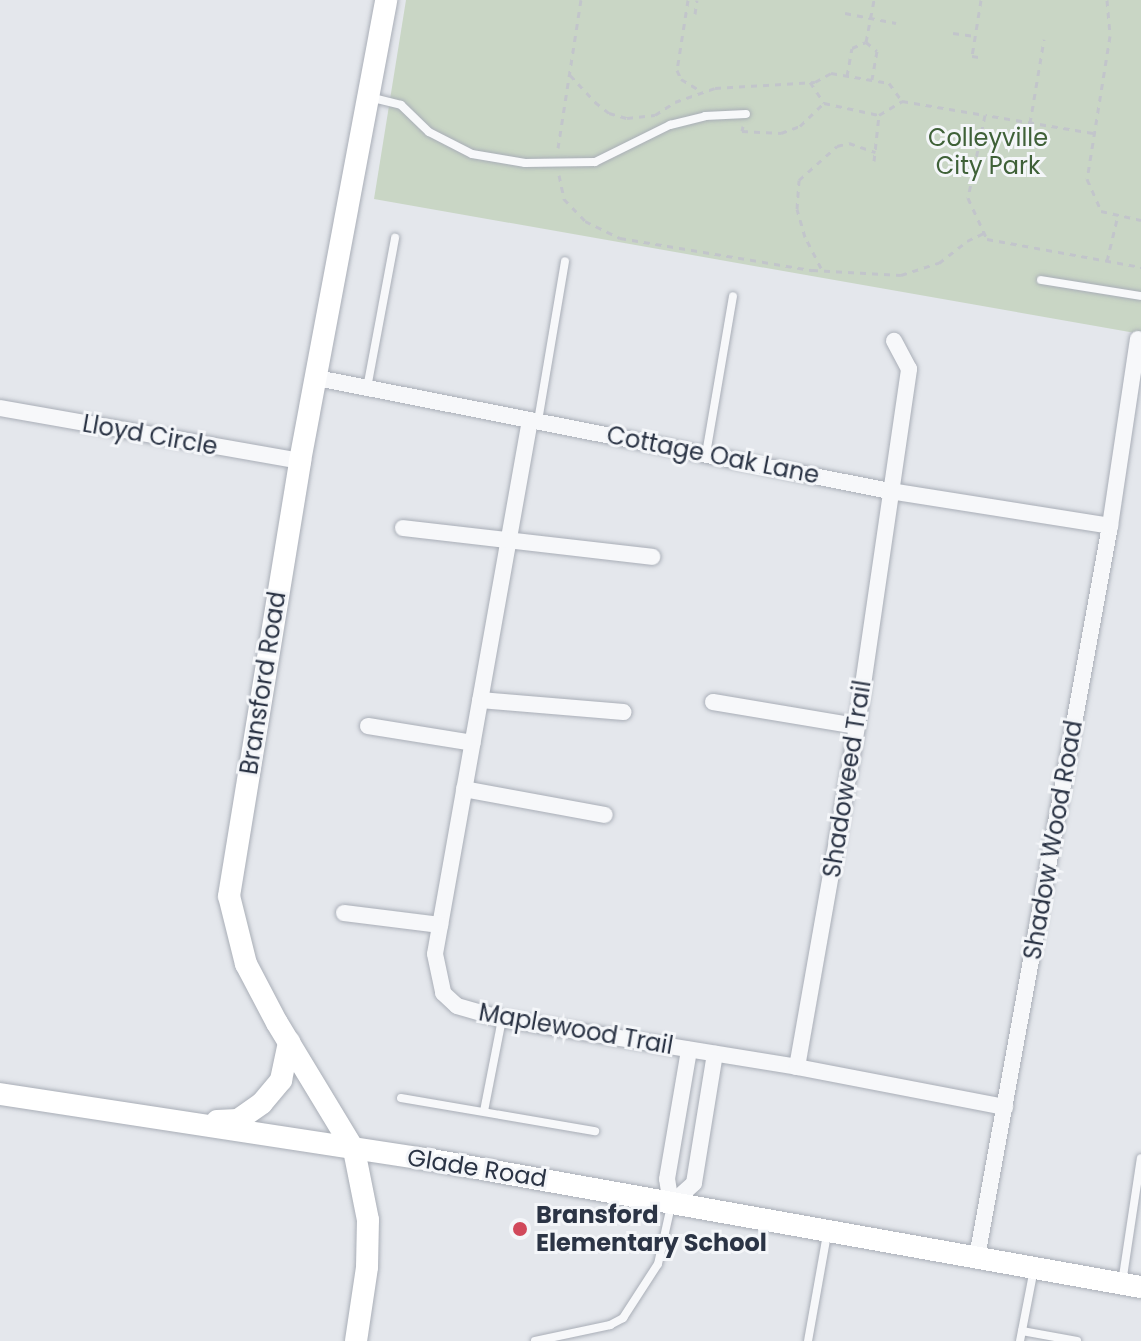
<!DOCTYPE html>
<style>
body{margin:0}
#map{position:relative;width:1141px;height:1341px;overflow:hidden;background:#e4e7ec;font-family:Poppins,sans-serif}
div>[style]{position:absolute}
.green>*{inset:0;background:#c9d6c5}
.path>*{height:3px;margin-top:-1.5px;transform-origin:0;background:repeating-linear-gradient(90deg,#c2c5cb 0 6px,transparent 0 12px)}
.roads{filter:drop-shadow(0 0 2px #a9aeb7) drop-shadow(0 0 2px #a9aeb7)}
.lane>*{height:8px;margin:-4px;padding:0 4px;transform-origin:4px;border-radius:4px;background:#f7f8fa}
.street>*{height:16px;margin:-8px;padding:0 8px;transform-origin:8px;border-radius:8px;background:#f7f8fa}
.secondary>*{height:22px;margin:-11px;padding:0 11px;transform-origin:11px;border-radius:11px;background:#fff}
.dots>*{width:22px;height:22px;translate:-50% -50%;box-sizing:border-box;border:4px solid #f4f6f9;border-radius:50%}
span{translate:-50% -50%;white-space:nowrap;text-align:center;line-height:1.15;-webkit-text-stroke:6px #f4f6f9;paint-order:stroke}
.park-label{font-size:24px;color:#3f6138}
.street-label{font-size:24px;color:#2b3445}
.poi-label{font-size:24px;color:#2b3445;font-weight:700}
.left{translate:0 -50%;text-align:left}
</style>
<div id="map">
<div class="green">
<i style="clip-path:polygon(406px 0,1141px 0,1141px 334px,374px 199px)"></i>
</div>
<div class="path">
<i style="left:688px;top:0;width:71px;rotate:98.9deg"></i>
<i style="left:677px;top:70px;width:10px;rotate:66deg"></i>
<i style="left:681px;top:79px;width:23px;rotate:31deg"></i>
<i style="left:981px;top:0;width:57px;rotate:99.1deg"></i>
<i style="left:972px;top:56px;width:12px;rotate:9deg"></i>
<i style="left:1107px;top:0;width:36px;rotate:85deg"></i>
<i style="left:1110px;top:36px;width:145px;rotate:99.1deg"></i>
<i style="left:1087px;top:179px;width:35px;rotate:66deg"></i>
<i style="left:1101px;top:211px;width:41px;rotate:12.7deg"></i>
<i style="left:845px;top:13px;width:52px;rotate:11.1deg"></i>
<i style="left:695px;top:14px;width:14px;rotate:-82deg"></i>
<i style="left:953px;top:33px;width:22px;rotate:8deg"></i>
<i style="left:866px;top:42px;width:14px;rotate:39deg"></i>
<i style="left:877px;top:51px;width:29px;rotate:100deg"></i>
<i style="left:570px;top:75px;width:37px;rotate:47deg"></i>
<i style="left:595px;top:102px;width:18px;rotate:38deg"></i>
<i style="left:609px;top:113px;width:19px;rotate:16deg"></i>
<i style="left:627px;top:118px;width:28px;rotate:-6deg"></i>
<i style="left:655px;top:115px;width:24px;rotate:-33deg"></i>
<i style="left:675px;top:102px;width:42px;rotate:-19.3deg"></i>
<i style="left:715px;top:88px;width:100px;rotate:-3.4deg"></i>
<i style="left:815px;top:82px;width:18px;rotate:-29deg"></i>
<i style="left:831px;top:73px;width:59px;rotate:9.8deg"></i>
<i style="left:889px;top:83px;width:22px;rotate:54deg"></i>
<i style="left:902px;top:101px;width:84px;rotate:9.6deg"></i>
<i style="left:847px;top:76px;width:28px;rotate:-80deg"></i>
<i style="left:852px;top:48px;width:15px;rotate:-23deg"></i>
<i style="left:866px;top:42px;width:43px;rotate:-79.2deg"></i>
<i style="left:810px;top:82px;width:25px;rotate:56deg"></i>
<i style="left:824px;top:103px;width:56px;rotate:12.3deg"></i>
<i style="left:879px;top:115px;width:27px;rotate:-31deg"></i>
<i style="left:1030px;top:123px;width:85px;rotate:-80.5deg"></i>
<i style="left:743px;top:126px;width:5px;rotate:101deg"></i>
<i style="left:742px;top:131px;width:39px;rotate:3deg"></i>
<i style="left:781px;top:133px;width:20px;rotate:-20deg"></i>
<i style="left:800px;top:126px;width:33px;rotate:-44deg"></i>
<i style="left:1093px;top:133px;width:109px;rotate:-170.5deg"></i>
<i style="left:985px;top:115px;width:85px;rotate:101.6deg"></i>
<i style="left:968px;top:198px;width:45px;rotate:65.1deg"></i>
<i style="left:987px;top:239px;width:157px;rotate:10.3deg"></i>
<i style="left:558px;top:148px;width:150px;rotate:-81.2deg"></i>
<i style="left:874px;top:161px;width:46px;rotate:-83.8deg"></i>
<i style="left:559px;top:175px;width:25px;rotate:78deg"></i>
<i style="left:564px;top:199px;width:30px;rotate:46deg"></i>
<i style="left:585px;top:221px;width:39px;rotate:26deg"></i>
<i style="left:620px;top:238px;width:195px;rotate:9.5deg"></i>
<i style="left:812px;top:270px;width:89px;rotate:3.2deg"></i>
<i style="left:901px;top:275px;width:40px;rotate:-18deg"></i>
<i style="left:939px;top:263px;width:36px;rotate:-38deg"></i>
<i style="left:967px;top:241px;width:19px;rotate:-25deg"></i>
<i style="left:1107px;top:261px;width:47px;rotate:-76.6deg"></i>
<i style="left:821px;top:268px;width:35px;rotate:-117deg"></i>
<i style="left:805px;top:237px;width:29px;rotate:-106deg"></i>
<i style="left:797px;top:209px;width:29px;rotate:-86deg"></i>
<i style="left:799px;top:180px;width:51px;rotate:-41.8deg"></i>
<i style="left:837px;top:146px;width:12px;rotate:-14deg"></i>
<i style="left:849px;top:143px;width:28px;rotate:19deg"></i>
</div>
<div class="roads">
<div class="lane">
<i style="left:369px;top:97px;width:33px;rotate:14deg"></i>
<i style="left:401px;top:105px;width:39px;rotate:44deg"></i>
<i style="left:429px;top:132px;width:48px;rotate:27.1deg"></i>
<i style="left:472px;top:154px;width:54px;rotate:9.6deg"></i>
<i style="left:525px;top:163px;width:70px;rotate:-0.8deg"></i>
<i style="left:595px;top:162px;width:84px;rotate:-26.3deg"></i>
<i style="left:670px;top:125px;width:36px;rotate:-14deg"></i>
<i style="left:705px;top:116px;width:41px;rotate:-2.8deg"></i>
<i style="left:1041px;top:280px;width:101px;rotate:9.1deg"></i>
<i style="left:367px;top:388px;width:153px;rotate:-79.4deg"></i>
<i style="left:538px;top:421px;width:162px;rotate:-80.4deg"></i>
<i style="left:706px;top:454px;width:160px;rotate:-80.3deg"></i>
<i style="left:401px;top:1098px;width:197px;rotate:9.7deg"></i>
<i style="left:484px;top:1111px;width:94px;rotate:-78.9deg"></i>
<i style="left:1122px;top:1283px;width:126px;rotate:-81.4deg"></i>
<i style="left:1022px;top:1331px;width:56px;rotate:10.3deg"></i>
<i style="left:535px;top:1341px;width:77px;rotate:-12deg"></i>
<i style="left:610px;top:1325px;width:15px;rotate:-28deg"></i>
<i style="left:623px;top:1318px;width:64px;rotate:-57.1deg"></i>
<i style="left:658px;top:1264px;width:59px;rotate:-77.4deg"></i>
<i style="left:808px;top:1341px;width:109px;rotate:-79.9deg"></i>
<i style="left:1020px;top:1341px;width:73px;rotate:-79deg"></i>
</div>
<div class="street">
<i style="left:317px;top:378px;width:584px;rotate:11.16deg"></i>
<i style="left:890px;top:491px;width:223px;rotate:9deg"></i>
<i style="left:0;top:408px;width:305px;rotate:10deg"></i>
<i style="left:530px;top:420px;width:542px;rotate:100.09deg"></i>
<i style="left:435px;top:954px;width:40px;rotate:78deg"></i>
<i style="left:443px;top:993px;width:19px;rotate:43deg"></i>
<i style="left:457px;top:1006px;width:47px;rotate:16.1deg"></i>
<i style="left:502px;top:1019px;width:299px;rotate:9.2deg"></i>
<i style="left:797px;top:1067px;width:212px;rotate:10.9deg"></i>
<i style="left:403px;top:528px;width:251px;rotate:6.6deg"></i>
<i style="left:480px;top:700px;width:144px;rotate:4.8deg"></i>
<i style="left:713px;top:702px;width:146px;rotate:9.5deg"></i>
<i style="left:368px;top:726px;width:106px;rotate:9.2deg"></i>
<i style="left:464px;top:789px;width:143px;rotate:10.4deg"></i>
<i style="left:344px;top:913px;width:97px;rotate:7.1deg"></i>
<i style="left:797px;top:1067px;width:346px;rotate:-80deg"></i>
<i style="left:857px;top:726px;width:361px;rotate:-81.7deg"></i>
<i style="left:909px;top:369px;width:32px;rotate:-118deg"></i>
<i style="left:671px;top:1204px;width:31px;rotate:-42deg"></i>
<i style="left:694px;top:1183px;width:131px;rotate:-80.8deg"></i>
<i style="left:671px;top:1204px;width:25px;rotate:-99deg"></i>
<i style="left:667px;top:1179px;width:131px;rotate:-80.3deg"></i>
<i style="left:977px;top:1257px;width:743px;rotate:-79.69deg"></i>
<i style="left:1110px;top:526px;width:189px;rotate:-81.5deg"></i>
</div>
<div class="secondary">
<i style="left:0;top:1094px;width:437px;rotate:8.7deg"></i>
<i style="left:432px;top:1160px;width:720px;rotate:10.16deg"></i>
<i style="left:217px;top:1121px;width:21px;rotate:-3deg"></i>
<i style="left:238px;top:1120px;width:29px;rotate:-35deg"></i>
<i style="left:262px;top:1103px;width:30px;rotate:-50deg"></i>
<i style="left:281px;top:1080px;width:39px;rotate:-78deg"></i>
<i style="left:356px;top:1341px;width:75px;rotate:-81.5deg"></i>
<i style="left:367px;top:1267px;width:47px;rotate:-88.8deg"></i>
<i style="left:368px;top:1220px;width:71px;rotate:-101.3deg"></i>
<i style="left:354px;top:1150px;width:149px;rotate:-121.2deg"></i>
<i style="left:277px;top:1023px;width:67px;rotate:-117.7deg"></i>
<i style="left:246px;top:964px;width:70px;rotate:-104deg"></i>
<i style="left:229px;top:896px;width:441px;rotate:-80.7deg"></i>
<i style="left:300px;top:461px;width:469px;rotate:-79.4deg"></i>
</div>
</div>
<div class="dots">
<i style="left:520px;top:1229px;background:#d1495b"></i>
</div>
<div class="park-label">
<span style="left:988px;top:152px">Colleyville<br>City Park</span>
</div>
<div class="street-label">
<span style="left:150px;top:435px;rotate:10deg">Lloyd Circle</span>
<span style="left:713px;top:455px;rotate:11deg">Cottage Oak Lane</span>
<span style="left:263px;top:683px;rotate:-81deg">Bransford Road</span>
<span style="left:847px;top:779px;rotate:-81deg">Shadoweed Trail</span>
<span style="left:1053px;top:840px;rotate:-80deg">Shadow Wood Road</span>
<span style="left:576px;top:1029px;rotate:10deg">Maplewood Trail</span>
<span style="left:477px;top:1168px;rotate:9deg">Glade Road</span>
</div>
<div class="poi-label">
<span class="left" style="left:536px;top:1229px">Bransford<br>Elementary School</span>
</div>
</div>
